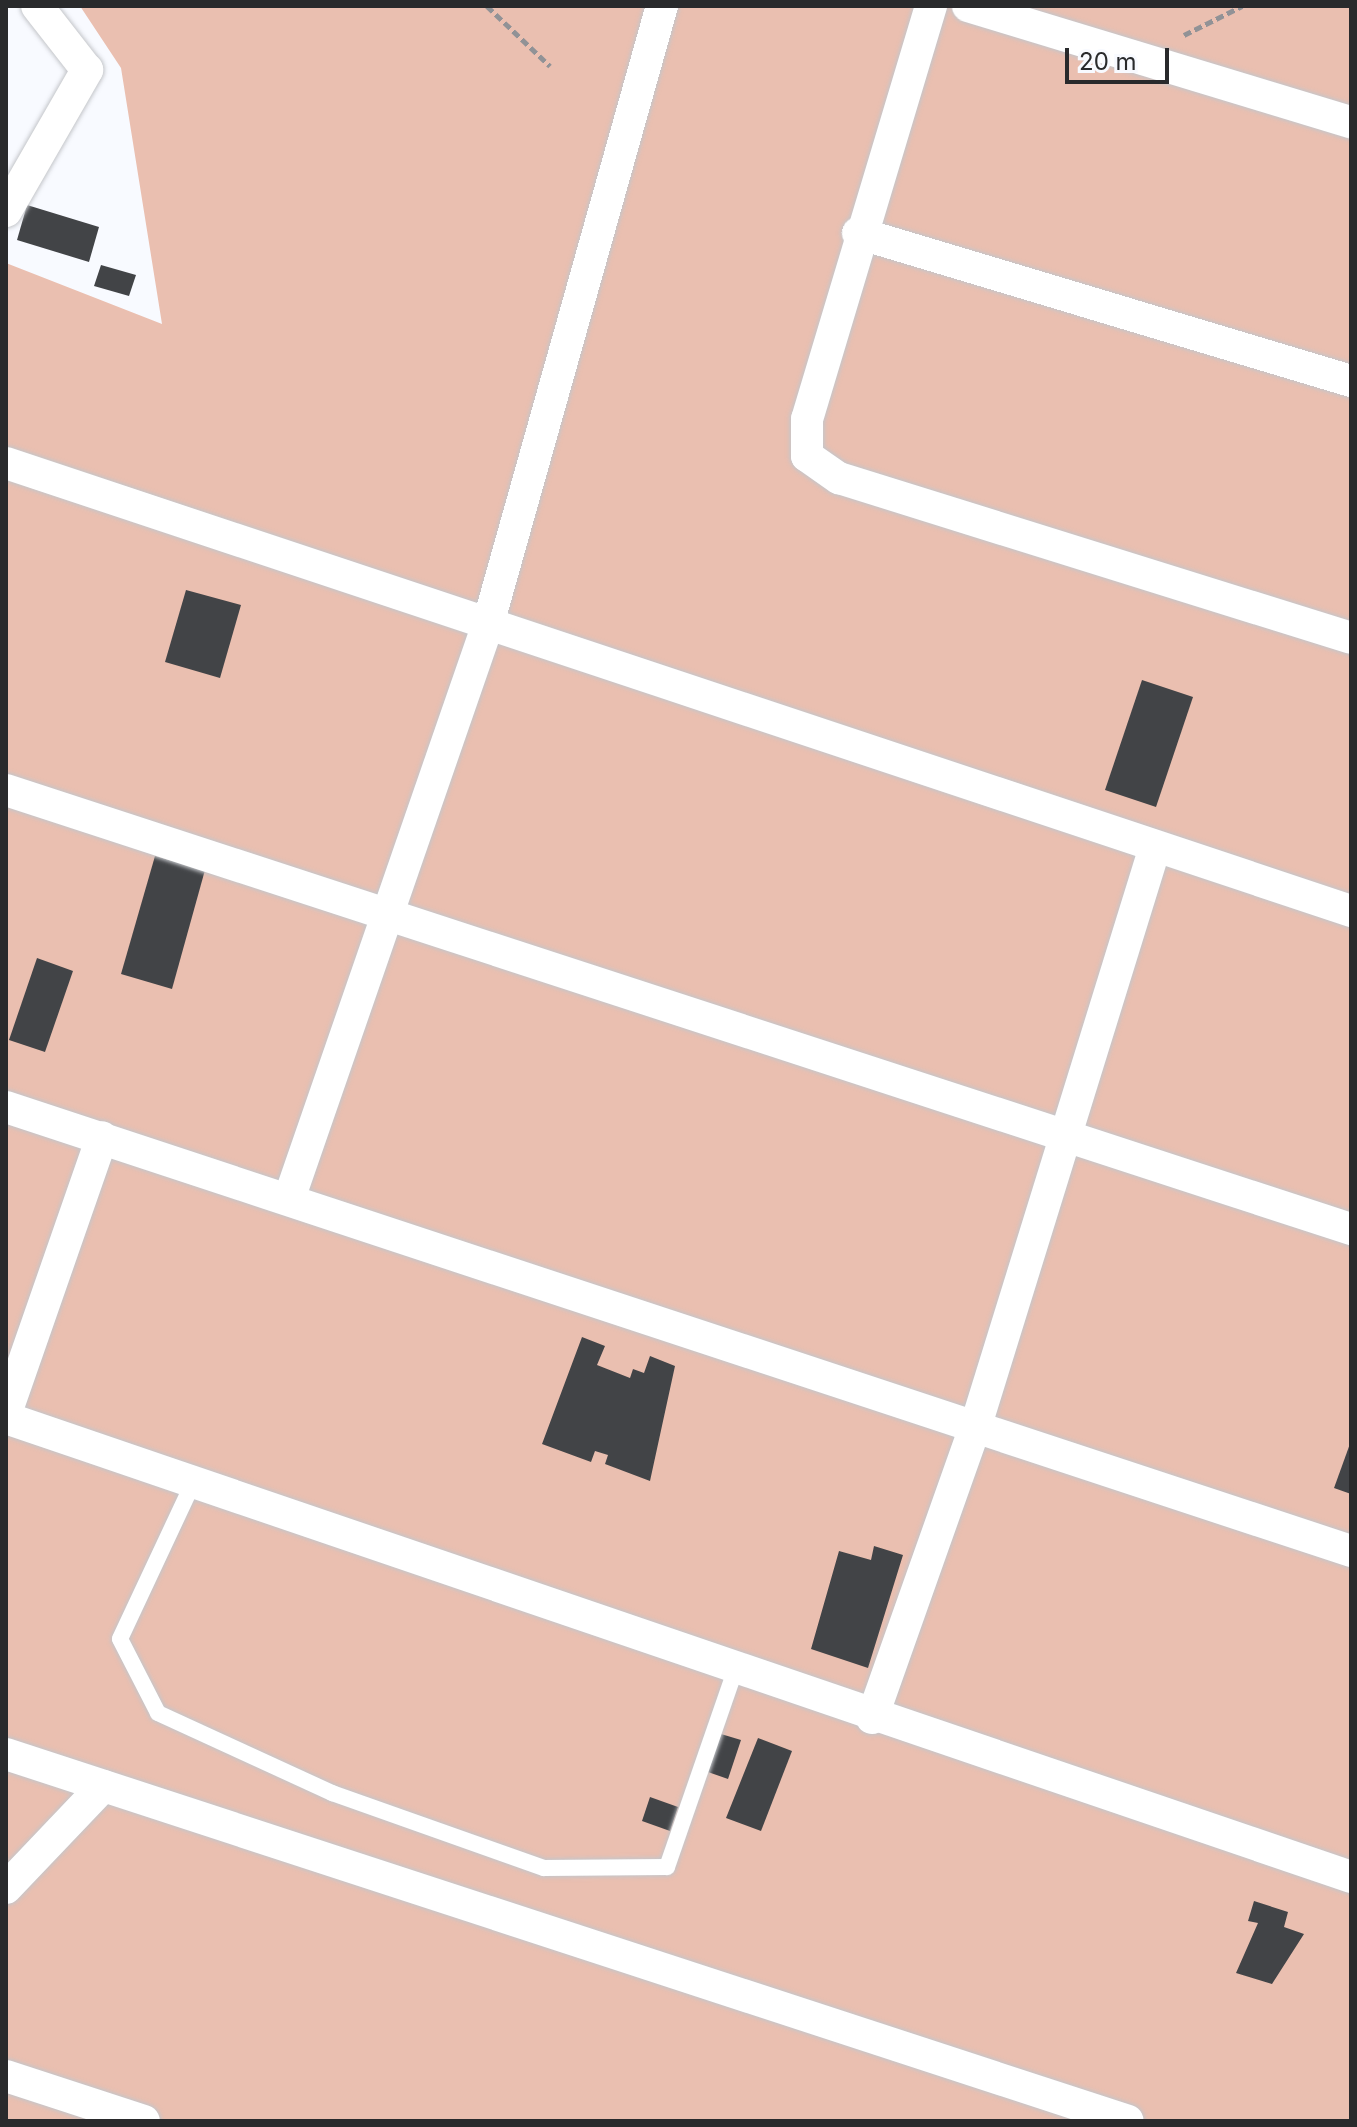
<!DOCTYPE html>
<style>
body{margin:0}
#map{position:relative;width:1357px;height:2127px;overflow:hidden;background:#f8faff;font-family:Inter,sans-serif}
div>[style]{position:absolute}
.green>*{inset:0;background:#eabfb0}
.building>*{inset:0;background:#424447}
.path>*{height:5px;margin-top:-2.5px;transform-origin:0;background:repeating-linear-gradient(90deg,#919296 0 8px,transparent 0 12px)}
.roads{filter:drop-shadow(0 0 2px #c4c6ca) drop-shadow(0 0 2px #c4c6ca)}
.lane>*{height:16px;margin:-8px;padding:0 8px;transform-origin:8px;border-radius:8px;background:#fff}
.street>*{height:32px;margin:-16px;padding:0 16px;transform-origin:16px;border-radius:16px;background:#fff}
span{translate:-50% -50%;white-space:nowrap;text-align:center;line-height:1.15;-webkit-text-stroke:8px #f8faff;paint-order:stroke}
.frame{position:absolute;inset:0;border:8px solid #292a2c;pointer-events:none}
.scale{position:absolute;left:1065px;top:48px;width:104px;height:36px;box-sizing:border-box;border:4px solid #292a2c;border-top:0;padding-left:10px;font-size:24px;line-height:28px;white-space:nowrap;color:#292a2c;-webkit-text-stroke:6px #f8faff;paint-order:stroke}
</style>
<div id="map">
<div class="green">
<i style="clip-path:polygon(80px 6px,1351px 6px,1351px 2121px,6px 2121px,6px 263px,162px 324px,121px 68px)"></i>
</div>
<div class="building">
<i style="clip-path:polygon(27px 205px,99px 227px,89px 262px,17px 240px)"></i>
<i style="clip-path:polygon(101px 265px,136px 275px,129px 296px,94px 286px)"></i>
<i style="clip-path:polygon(186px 590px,241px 605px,220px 678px,165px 662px)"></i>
<i style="clip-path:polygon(1142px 680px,1193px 697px,1156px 807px,1105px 790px)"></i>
<i style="clip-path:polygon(155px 856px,205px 870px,172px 989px,121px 974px)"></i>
<i style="clip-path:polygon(37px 958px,73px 971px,45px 1052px,9px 1040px)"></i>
<i style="clip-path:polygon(582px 1337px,605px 1346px,597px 1365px,630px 1378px,633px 1369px,644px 1373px,650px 1356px,675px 1366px,650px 1481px,605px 1464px,608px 1455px,595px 1451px,591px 1462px,542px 1444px)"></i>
<i style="clip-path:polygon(1351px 1441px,1351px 1494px,1334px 1488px)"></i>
<i style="clip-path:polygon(874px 1546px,903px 1555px,868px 1668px,811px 1649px,839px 1551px,871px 1560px)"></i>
<i style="clip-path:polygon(721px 1734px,741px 1740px,728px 1779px,708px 1772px)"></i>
<i style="clip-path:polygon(758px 1738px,792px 1751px,761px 1831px,726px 1818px)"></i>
<i style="clip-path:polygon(650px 1797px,678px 1807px,670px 1831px,642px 1821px)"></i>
<i style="clip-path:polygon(1254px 1901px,1288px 1912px,1284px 1927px,1304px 1934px,1272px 1984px,1236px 1973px,1258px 1923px,1248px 1921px)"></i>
</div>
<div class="path">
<i style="left:487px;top:6px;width:87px;rotate:43.6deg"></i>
<i style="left:1184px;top:35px;width:65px;rotate:-26.6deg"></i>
</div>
<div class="roads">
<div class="lane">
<i style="left:193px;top:1483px;width:172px;rotate:115.1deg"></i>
<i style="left:120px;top:1639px;width:83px;rotate:62.8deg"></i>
<i style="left:158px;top:1713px;width:192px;rotate:24.7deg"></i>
<i style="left:332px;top:1793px;width:225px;rotate:19.5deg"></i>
<i style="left:544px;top:1868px;width:123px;rotate:-0.5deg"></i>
<i style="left:667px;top:1867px;width:207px;rotate:-70.9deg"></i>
</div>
<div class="street">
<i style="left:931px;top:6px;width:431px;rotate:106.7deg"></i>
<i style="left:807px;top:419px;width:37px;rotate:90deg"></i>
<i style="left:807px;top:456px;width:39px;rotate:35deg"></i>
<i style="left:839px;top:478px;width:536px;rotate:17.35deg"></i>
<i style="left:968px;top:6px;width:400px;rotate:16.9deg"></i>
<i style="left:6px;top:211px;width:163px;rotate:-60.1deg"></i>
<i style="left:87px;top:70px;width:81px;rotate:-128deg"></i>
<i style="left:858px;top:233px;width:515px;rotate:16.71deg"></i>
<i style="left:6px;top:463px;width:1418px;rotate:18.42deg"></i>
<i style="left:6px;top:790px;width:1415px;rotate:18.08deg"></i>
<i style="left:6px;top:1107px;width:1416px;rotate:18.27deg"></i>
<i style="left:289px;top:1199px;width:608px;rotate:-70.91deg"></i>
<i style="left:488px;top:624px;width:642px;rotate:-74.28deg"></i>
<i style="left:6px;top:1413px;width:292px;rotate:-70.8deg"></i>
<i style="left:6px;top:1418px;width:1421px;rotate:18.84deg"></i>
<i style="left:872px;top:1718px;width:311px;rotate:-70.5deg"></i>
<i style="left:976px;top:1425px;width:605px;rotate:-72.79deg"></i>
<i style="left:6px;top:1754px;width:1180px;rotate:18.11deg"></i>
<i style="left:6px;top:1888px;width:141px;rotate:-46.4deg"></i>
<i style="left:6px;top:2076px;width:145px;rotate:18.1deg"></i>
</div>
</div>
<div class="frame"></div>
<div class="scale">20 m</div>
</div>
